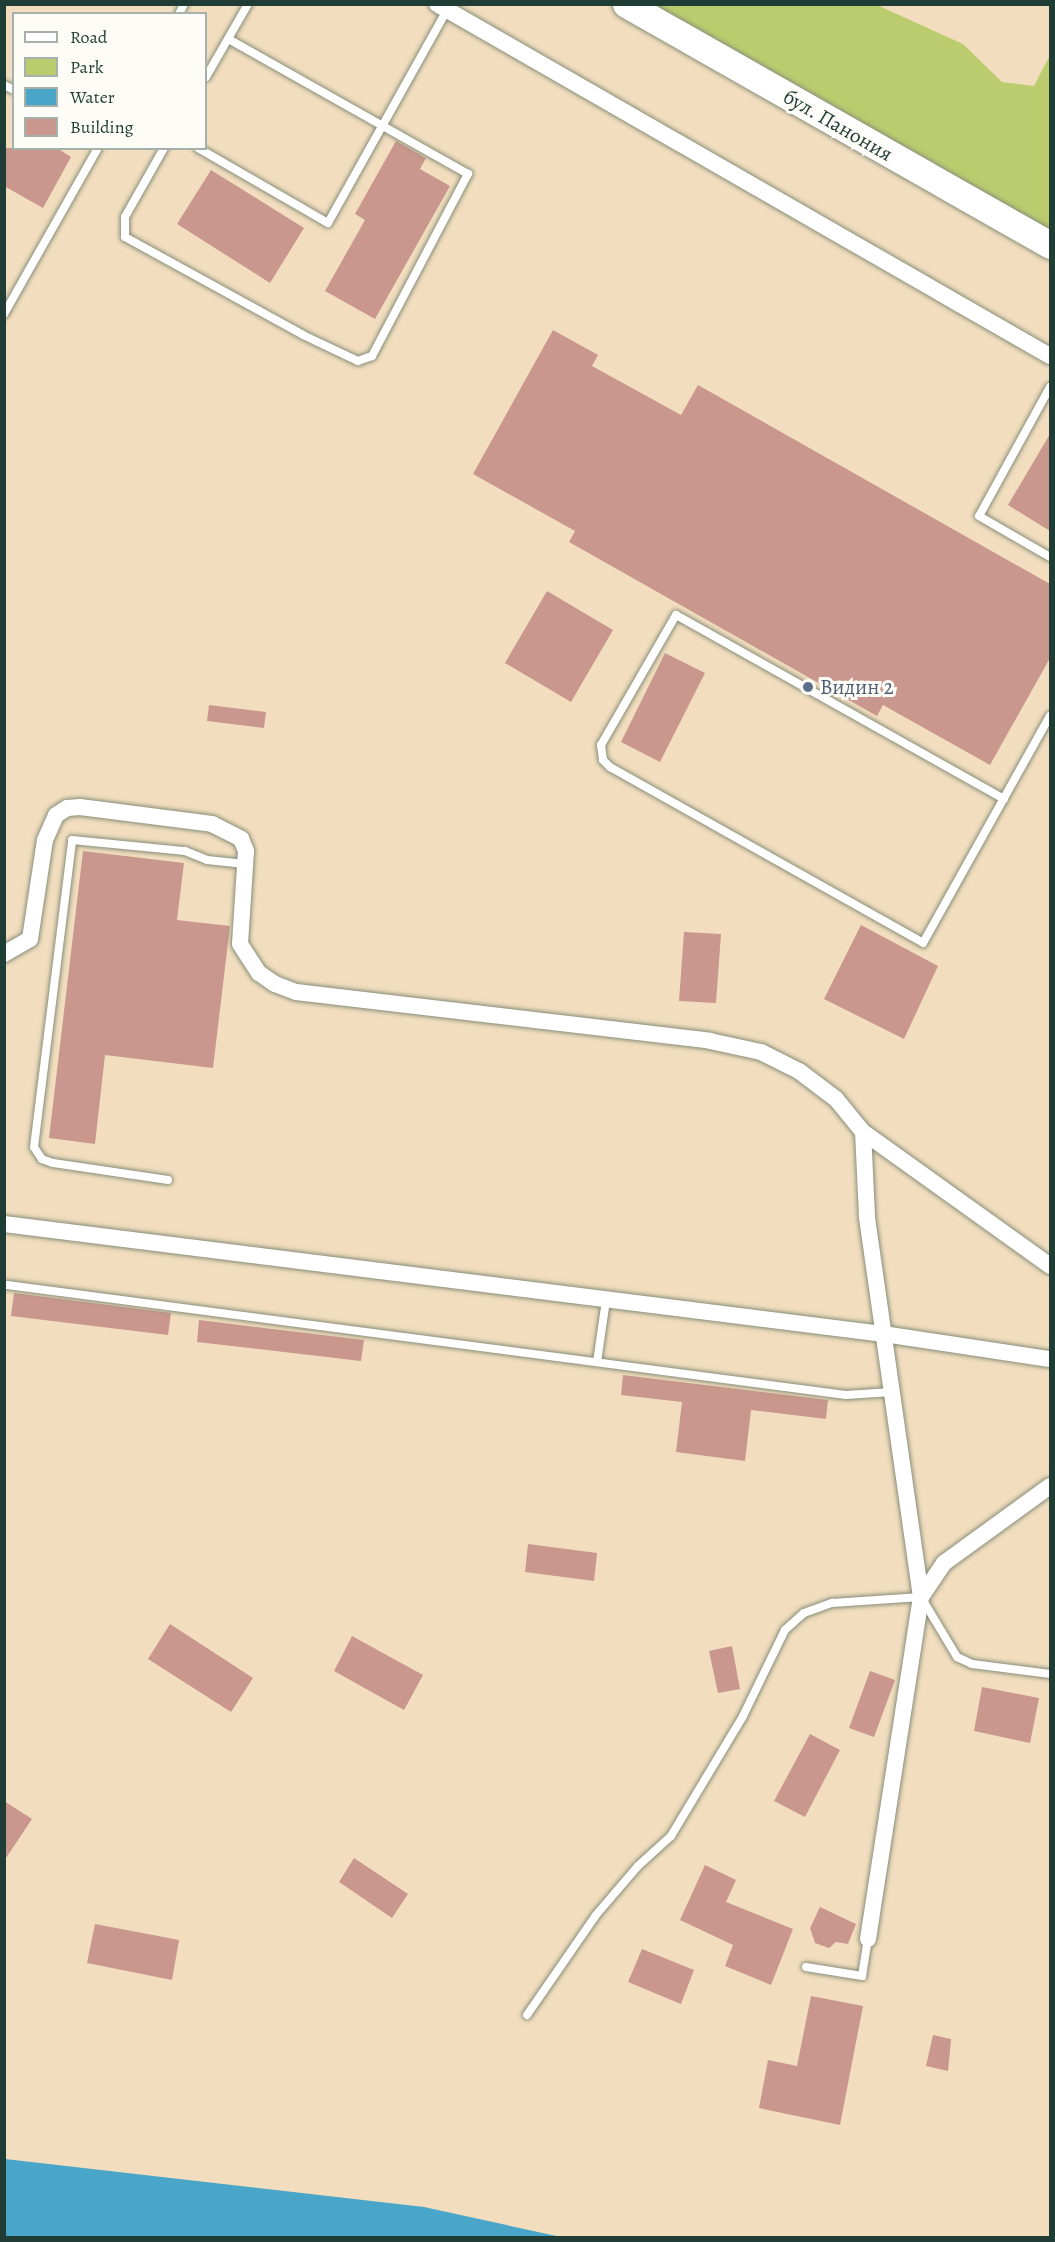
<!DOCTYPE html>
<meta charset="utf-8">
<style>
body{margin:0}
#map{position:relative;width:1055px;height:2242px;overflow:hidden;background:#f2debf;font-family:Alegreya,serif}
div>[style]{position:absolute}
.green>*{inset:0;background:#bbcc6f}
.water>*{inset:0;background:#49a6c8}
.building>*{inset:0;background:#c9978d}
.roads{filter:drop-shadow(0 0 2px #888e7a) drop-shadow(0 0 2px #888e7a)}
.service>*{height:8px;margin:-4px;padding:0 4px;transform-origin:4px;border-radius:4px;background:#fff}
.minor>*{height:16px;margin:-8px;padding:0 8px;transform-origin:8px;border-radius:8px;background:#fff}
.primary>*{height:27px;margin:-13.5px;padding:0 13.5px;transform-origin:13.5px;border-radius:13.5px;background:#fff}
.dots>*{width:16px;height:16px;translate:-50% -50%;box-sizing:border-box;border:3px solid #fdfcf7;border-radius:50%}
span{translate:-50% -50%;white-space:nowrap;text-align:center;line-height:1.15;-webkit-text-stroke:6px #fdfcf7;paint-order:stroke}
.street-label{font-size:21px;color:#1f3d34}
.service-label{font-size:21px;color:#4e5e75}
.left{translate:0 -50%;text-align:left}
.frame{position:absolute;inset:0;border:6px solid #1f3d34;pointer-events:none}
.legend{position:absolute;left:12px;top:12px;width:195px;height:138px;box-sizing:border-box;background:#fdfcf7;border:2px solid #a4b0a9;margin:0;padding:8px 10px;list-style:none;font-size:18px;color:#1f3d34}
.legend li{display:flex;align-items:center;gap:12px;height:30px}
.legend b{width:30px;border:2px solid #a4b0a9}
</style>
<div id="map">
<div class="green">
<i style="clip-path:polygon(626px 5px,877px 5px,963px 44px,1002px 82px,1034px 86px,1050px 55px,1050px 245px)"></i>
</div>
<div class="water">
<i style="clip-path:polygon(5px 2159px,424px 2207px,561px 2237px,5px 2237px)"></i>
</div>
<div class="building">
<i style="clip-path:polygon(396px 141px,426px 158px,420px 169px,450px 186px,375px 319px,325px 291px,365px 220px,355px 214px)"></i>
<i style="clip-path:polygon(4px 148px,57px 148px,71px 157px,43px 208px,4px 186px)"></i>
<i style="clip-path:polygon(211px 170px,304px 228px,270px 283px,177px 224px)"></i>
<i style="clip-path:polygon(553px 330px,598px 355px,592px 366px,681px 415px,698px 385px,1050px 584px,1050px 658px,990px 765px,883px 705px,877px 716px,569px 542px,575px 531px,473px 474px)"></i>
<i style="clip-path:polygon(1050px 434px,1050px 531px,1008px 505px)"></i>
<i style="clip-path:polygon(547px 591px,613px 630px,571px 702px,505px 663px)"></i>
<i style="clip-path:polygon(665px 653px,705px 673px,660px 762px,621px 742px)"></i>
<i style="clip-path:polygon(209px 705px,266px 712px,264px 728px,207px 721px)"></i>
<i style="clip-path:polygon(83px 851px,184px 863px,177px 920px,230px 926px,213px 1068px,105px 1055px,95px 1144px,49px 1138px)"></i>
<i style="clip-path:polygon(861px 925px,938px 966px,904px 1039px,824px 999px)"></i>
<i style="clip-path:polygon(684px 932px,721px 934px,716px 1003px,679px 1001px)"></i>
<i style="clip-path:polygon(14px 1293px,171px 1313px,168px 1335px,11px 1316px)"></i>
<i style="clip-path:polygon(199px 1320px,364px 1340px,361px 1361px,197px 1342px)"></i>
<i style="clip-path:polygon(623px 1375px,828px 1400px,826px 1419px,751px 1410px,745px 1461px,676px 1452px,682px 1402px,621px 1395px)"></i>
<i style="clip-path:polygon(528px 1544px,597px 1553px,594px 1581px,525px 1572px)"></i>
<i style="clip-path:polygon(170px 1624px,253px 1678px,231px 1712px,148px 1659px)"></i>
<i style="clip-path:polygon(352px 1636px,423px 1675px,404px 1710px,334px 1671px)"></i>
<i style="clip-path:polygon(732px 1646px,740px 1689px,718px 1693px,709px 1651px)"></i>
<i style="clip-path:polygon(870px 1671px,895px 1680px,874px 1737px,849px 1728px)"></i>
<i style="clip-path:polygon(982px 1687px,1039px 1698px,1030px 1743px,974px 1731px)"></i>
<i style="clip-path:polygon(810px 1734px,840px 1750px,805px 1817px,774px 1801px)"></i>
<i style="clip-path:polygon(4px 1801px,32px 1819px,4px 1861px)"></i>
<i style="clip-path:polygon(354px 1858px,408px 1894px,392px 1918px,339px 1882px)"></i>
<i style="clip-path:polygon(705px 1865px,736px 1880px,726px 1902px,793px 1929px,771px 1985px,725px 1966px,733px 1945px,680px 1920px)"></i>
<i style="clip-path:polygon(820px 1907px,856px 1924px,848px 1944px,836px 1942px,829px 1948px,815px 1943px,810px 1928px)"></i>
<i style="clip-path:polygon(95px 1924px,179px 1940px,172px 1980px,87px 1963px)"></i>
<i style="clip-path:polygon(642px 1949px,694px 1970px,681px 2004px,628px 1982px)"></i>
<i style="clip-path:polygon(811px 1996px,863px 2006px,840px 2125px,759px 2108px,768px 2060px,797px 2066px)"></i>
<i style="clip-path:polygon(933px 2035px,951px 2039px,948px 2071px,926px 2066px)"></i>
</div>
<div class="roads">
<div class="service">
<i style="left:179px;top:14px;width:11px;rotate:-63deg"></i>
<i style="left:206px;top:77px;width:84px;rotate:-60.1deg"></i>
<i style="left:4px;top:85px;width:11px;rotate:27deg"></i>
<i style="left:164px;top:148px;width:79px;rotate:119.5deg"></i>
<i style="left:125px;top:217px;width:20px;rotate:90deg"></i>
<i style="left:125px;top:237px;width:203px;rotate:28.8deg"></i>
<i style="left:303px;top:335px;width:61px;rotate:25.3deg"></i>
<i style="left:358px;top:361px;width:15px;rotate:-20deg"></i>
<i style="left:372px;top:356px;width:206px;rotate:-62.2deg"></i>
<i style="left:468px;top:174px;width:275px;rotate:-150.6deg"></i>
<i style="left:198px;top:148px;width:150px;rotate:30deg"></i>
<i style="left:328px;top:223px;width:244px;rotate:-60.8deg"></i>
<i style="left:4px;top:314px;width:191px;rotate:-60.5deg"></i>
<i style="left:1050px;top:387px;width:147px;rotate:118.8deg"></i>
<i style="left:979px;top:516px;width:82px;rotate:30deg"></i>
<i style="left:1004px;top:799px;width:376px;rotate:-150.7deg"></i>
<i style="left:676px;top:615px;width:150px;rotate:120deg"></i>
<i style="left:601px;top:745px;width:15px;rotate:82deg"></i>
<i style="left:603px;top:760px;width:10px;rotate:45deg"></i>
<i style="left:610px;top:767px;width:359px;rotate:29.3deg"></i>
<i style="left:923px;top:943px;width:260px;rotate:-60.8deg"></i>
<i style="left:168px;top:1180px;width:116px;rotate:-171.6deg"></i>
<i style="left:53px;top:1163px;width:12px;rotate:-160deg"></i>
<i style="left:42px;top:1159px;width:14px;rotate:-124deg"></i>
<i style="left:34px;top:1147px;width:309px;rotate:-82.9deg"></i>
<i style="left:72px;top:840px;width:114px;rotate:5.6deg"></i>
<i style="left:185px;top:851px;width:24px;rotate:22deg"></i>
<i style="left:207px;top:860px;width:38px;rotate:6deg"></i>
<i style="left:7px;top:1285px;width:846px;rotate:7.47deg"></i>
<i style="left:846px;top:1395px;width:46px;rotate:-3.7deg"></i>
<i style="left:597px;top:1362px;width:63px;rotate:-81.7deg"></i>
<i style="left:806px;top:1967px;width:57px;rotate:9.1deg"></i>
<i style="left:862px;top:1976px;width:37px;rotate:-81deg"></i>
<i style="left:527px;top:2015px;width:121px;rotate:-55.4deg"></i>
<i style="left:596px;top:1915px;width:65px;rotate:-49.4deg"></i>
<i style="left:638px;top:1866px;width:45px;rotate:-42.3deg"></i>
<i style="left:671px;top:1836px;width:140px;rotate:-59deg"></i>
<i style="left:743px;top:1716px;width:96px;rotate:-64deg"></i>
<i style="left:785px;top:1630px;width:25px;rotate:-42deg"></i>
<i style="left:804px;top:1613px;width:30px;rotate:-20deg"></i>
<i style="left:832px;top:1603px;width:89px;rotate:-3.9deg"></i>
<i style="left:921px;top:1597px;width:70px;rotate:59deg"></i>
<i style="left:957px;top:1657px;width:17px;rotate:25deg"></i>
<i style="left:972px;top:1664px;width:79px;rotate:7.3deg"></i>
</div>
<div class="minor">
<i style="left:437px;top:4px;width:707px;rotate:29.87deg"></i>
<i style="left:4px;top:954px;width:30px;rotate:-30deg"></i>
<i style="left:30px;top:939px;width:100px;rotate:-81.4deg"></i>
<i style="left:45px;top:840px;width:27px;rotate:-66deg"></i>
<i style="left:56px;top:815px;width:13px;rotate:-32deg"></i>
<i style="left:67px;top:808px;width:13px;rotate:-4deg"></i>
<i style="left:80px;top:807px;width:133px;rotate:7.3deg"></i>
<i style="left:212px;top:824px;width:33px;rotate:27deg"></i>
<i style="left:241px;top:839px;width:13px;rotate:67deg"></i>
<i style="left:246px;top:851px;width:93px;rotate:93.7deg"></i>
<i style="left:240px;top:944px;width:35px;rotate:57deg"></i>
<i style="left:259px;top:973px;width:19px;rotate:35deg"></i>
<i style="left:275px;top:984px;width:22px;rotate:21deg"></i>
<i style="left:296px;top:992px;width:417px;rotate:6.7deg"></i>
<i style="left:710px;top:1041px;width:52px;rotate:12.2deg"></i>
<i style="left:761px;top:1052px;width:42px;rotate:26.6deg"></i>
<i style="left:799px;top:1071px;width:46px;rotate:37.1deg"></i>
<i style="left:836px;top:1099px;width:43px;rotate:50.7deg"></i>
<i style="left:4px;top:1224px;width:887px;rotate:7.13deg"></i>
<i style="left:884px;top:1334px;width:168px;rotate:8.6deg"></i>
<i style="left:921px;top:1597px;width:41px;rotate:-55.9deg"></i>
<i style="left:944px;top:1563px;width:131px;rotate:-36deg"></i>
<i style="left:868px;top:1939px;width:346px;rotate:-81.2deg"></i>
<i style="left:921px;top:1597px;width:385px;rotate:-98.1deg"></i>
<i style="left:867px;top:1216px;width:84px;rotate:-92.7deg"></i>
<i style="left:863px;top:1132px;width:230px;rotate:35.6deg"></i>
</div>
<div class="primary">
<i style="left:626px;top:4px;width:488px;rotate:29.6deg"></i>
</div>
</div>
<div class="dots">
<i style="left:808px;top:687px;background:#5c6f8a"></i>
</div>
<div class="street-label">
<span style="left:838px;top:125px;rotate:30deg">бул. Панония</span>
</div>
<div class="service-label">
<span class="left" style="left:820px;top:687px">Видин 2</span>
</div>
<div class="frame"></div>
<ul class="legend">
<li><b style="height:8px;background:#fff"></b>Road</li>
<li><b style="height:16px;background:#bbcc6f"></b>Park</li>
<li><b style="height:16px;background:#49a6c8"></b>Water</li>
<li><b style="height:16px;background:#c9978d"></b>Building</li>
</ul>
</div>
